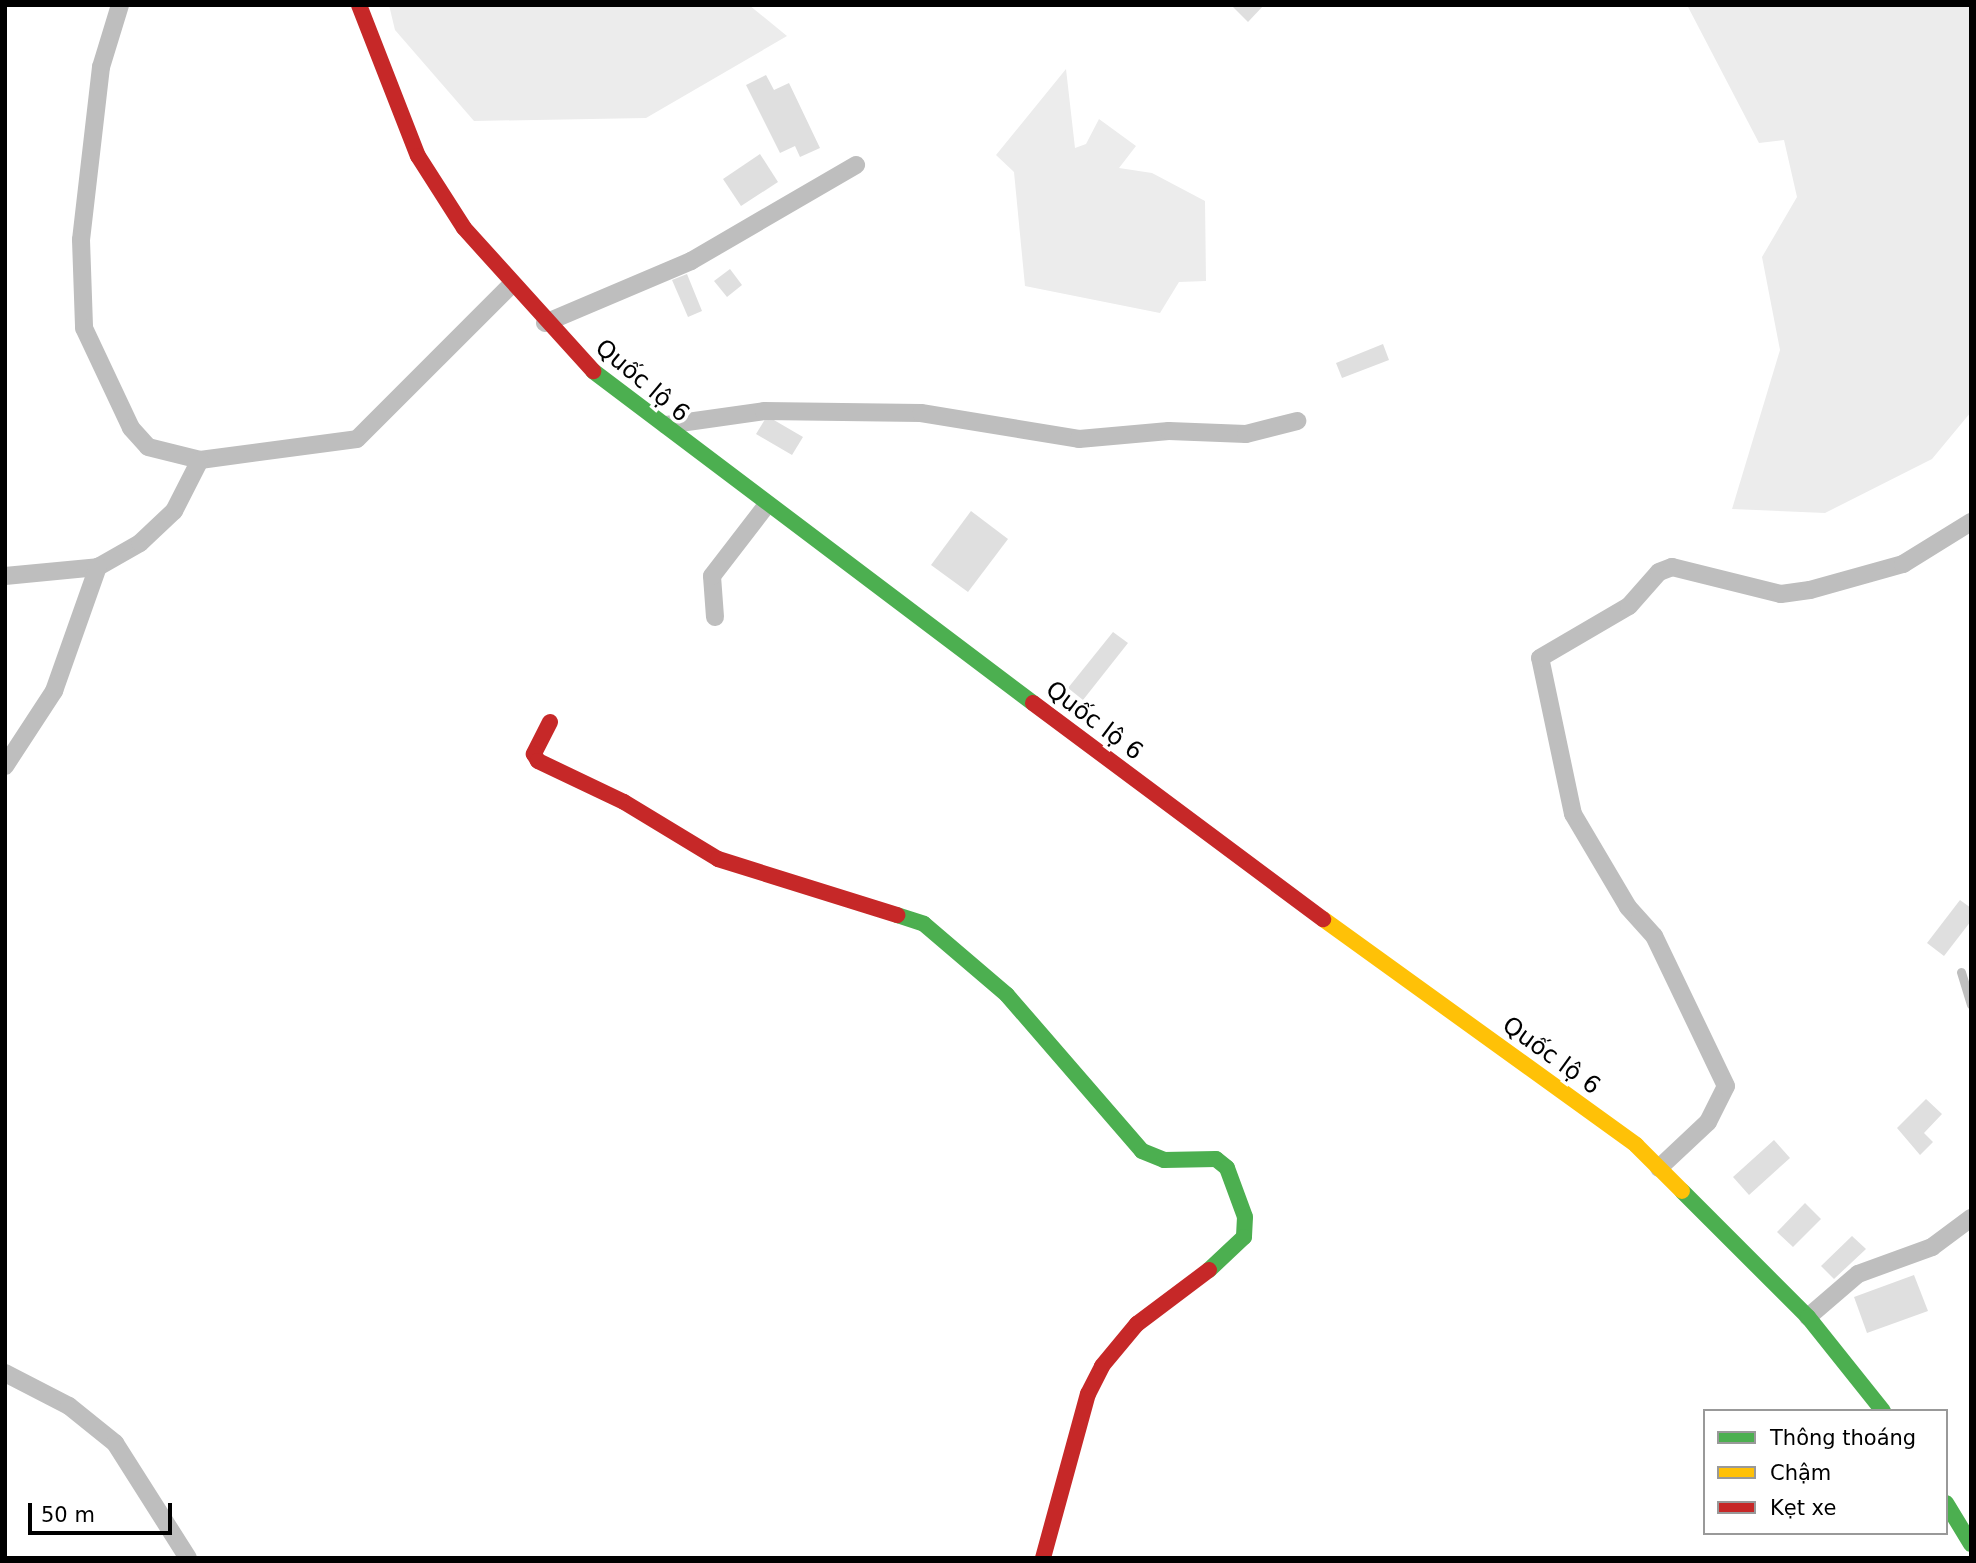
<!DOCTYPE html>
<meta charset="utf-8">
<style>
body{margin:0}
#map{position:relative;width:1976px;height:1563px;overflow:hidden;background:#fff;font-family:"DejaVu Sans",sans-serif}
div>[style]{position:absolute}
.green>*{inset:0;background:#ececec}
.building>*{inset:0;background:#dfdfdf}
.lane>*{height:9px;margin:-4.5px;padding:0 4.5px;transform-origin:4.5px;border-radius:4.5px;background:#bebebe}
.street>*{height:18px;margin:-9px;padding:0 9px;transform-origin:9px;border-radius:9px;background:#bebebe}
.fast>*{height:16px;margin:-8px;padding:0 8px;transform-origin:8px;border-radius:8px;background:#4caf50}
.slow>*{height:16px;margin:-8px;padding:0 8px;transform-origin:8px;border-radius:8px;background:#ffc107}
.jam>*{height:16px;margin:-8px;padding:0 8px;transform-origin:8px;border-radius:8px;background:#c62828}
span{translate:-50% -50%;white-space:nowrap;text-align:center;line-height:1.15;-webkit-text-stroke:7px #fff;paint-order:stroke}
.street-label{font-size:24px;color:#000}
.frame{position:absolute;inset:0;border:7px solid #000;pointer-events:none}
.legend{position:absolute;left:1703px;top:1409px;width:245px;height:126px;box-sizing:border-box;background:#fff;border:2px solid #999;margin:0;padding:9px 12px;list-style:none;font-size:21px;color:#000}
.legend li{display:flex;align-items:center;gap:14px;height:35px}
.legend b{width:35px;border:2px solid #999}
.scale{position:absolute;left:28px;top:1503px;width:144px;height:32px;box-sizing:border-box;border:4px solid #000;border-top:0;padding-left:9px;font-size:21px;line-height:24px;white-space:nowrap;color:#000;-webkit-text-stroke:5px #fff;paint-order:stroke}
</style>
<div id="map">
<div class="green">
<i style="clip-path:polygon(389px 5px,749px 5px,787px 36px,646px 118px,474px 121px,395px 30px)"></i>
<i style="clip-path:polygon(1687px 5px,1971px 5px,1971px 412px,1932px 459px,1825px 513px,1732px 509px,1780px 350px,1762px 257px,1797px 197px,1784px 140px,1759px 143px)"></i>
<i style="clip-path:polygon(1066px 69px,1075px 148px,1086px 144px,1099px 119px,1136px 146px,1119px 168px,1152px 173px,1205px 201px,1206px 281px,1179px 282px,1160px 313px,1025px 286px,1014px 172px,996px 155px)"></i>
</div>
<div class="building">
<i style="clip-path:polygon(1231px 5px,1264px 5px,1248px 22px)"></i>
<i style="clip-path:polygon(766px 75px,774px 90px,789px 83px,820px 148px,800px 157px,795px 146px,780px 153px,746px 85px)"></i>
<i style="clip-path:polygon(760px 154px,778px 182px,741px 206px,723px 179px)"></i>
<i style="clip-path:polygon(730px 269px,742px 285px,727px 297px,714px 281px)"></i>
<i style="clip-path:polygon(687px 274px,702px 311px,688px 317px,672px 280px)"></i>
<i style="clip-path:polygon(1383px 344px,1389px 360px,1342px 378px,1336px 363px)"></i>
<i style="clip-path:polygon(767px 416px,803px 437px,792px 455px,756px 434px)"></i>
<i style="clip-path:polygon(971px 511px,1008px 539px,968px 592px,931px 565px)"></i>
<i style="clip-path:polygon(1113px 632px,1128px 643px,1083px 700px,1068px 688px)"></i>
<i style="clip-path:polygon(1960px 900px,1971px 908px,1971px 921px,1944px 956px,1927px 943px)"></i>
<i style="clip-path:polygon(1926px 1099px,1942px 1114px,1924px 1133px,1933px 1142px,1920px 1155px,1897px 1128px)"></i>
<i style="clip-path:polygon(1774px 1140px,1790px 1158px,1749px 1195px,1733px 1177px)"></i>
<i style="clip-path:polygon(1805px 1203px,1821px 1219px,1793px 1247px,1777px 1232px)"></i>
<i style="clip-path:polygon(1852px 1236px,1866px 1249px,1834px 1279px,1821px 1266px)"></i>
<i style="clip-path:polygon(1914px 1275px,1928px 1311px,1867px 1333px,1854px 1297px)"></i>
</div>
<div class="lane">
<i style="left:1961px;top:972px;width:34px;rotate:73deg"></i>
</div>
<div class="street">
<i style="left:120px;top:5px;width:65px;rotate:107deg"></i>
<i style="left:101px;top:67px;width:174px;rotate:96.6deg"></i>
<i style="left:81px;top:240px;width:88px;rotate:88deg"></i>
<i style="left:84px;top:328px;width:110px;rotate:64.8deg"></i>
<i style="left:131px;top:428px;width:25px;rotate:48deg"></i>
<i style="left:148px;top:447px;width:54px;rotate:14deg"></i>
<i style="left:200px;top:460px;width:158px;rotate:-7.6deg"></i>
<i style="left:357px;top:439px;width:219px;rotate:-45deg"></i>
<i style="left:545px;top:323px;width:159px;rotate:-23deg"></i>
<i style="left:691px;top:261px;width:191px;rotate:-30.2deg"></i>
<i style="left:666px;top:425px;width:99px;rotate:-8.1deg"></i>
<i style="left:764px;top:411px;width:157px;rotate:0.7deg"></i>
<i style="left:921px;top:413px;width:160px;rotate:9.3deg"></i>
<i style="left:1079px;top:439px;width:90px;rotate:-5.1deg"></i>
<i style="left:1169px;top:431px;width:77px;rotate:2.2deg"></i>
<i style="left:1246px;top:434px;width:53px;rotate:-14.3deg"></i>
<i style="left:5px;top:576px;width:93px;rotate:-5.5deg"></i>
<i style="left:98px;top:567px;width:48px;rotate:-29.7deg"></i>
<i style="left:140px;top:543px;width:47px;rotate:-43.3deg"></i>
<i style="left:174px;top:511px;width:57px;rotate:-63deg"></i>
<i style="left:715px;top:617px;width:41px;rotate:-94.2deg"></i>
<i style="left:712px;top:576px;width:88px;rotate:-52.4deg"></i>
<i style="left:5px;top:766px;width:90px;rotate:-56.8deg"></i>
<i style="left:54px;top:691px;width:132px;rotate:-70.5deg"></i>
<i style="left:1659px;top:1168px;width:67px;rotate:-43.2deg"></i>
<i style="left:1708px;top:1122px;width:40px;rotate:-63.4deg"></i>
<i style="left:1726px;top:1086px;width:166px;rotate:-115.6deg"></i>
<i style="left:1654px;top:936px;width:39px;rotate:-132deg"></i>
<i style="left:1628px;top:907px;width:108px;rotate:-120.6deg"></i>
<i style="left:1573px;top:814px;width:159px;rotate:-101.9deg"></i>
<i style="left:1540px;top:658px;width:103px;rotate:-30.3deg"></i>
<i style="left:1629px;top:606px;width:45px;rotate:-48.6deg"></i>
<i style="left:1659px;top:572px;width:14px;rotate:-21deg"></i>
<i style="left:1672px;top:567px;width:112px;rotate:13.9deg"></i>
<i style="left:1781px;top:594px;width:29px;rotate:-8deg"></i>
<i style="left:1810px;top:590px;width:97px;rotate:-15.6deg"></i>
<i style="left:1903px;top:564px;width:80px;rotate:-31.7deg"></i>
<i style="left:1808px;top:1317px;width:66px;rotate:-40.7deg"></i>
<i style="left:1858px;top:1274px;width:79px;rotate:-20deg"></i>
<i style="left:1932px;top:1247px;width:49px;rotate:-36.6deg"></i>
<i style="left:5px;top:1373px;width:72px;rotate:27.3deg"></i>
<i style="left:69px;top:1406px;width:59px;rotate:38.8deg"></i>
<i style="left:115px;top:1443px;width:136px;rotate:57.6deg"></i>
</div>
<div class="fast">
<i style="left:593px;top:371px;width:551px;rotate:37.04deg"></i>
<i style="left:897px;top:915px;width:28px;rotate:18deg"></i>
<i style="left:924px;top:924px;width:109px;rotate:40.5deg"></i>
<i style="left:1007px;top:995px;width:206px;rotate:49.1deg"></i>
<i style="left:1142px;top:1151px;width:24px;rotate:22deg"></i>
<i style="left:1164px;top:1160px;width:52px;rotate:-1.1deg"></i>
<i style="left:1216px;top:1159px;width:14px;rotate:39deg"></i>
<i style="left:1227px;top:1168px;width:52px;rotate:69.8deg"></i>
<i style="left:1245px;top:1217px;width:20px;rotate:93deg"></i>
<i style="left:1244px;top:1237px;width:48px;rotate:136.7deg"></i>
<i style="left:1682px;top:1191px;width:178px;rotate:45deg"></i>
<i style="left:1808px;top:1317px;width:120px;rotate:51.4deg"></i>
<i style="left:1946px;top:1503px;width:48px;rotate:58.6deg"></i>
</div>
<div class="slow">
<i style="left:1323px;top:919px;width:386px;rotate:35.8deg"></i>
<i style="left:1636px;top:1145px;width:65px;rotate:45deg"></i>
</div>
<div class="jam">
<i style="left:359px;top:5px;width:162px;rotate:68.7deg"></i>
<i style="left:418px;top:156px;width:85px;rotate:57.4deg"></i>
<i style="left:464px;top:228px;width:193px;rotate:47.9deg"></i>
<i style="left:1033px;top:703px;width:362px;rotate:36.7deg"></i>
<i style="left:550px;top:722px;width:36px;rotate:117deg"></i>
<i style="left:534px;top:754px;width:8px;rotate:60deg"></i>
<i style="left:538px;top:761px;width:95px;rotate:25.5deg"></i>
<i style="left:624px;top:802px;width:110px;rotate:31.2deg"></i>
<i style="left:718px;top:859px;width:188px;rotate:17.4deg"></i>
<i style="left:1043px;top:1558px;width:170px;rotate:-74.7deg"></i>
<i style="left:1088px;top:1394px;width:31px;rotate:-63deg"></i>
<i style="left:1102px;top:1366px;width:55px;rotate:-50.2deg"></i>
<i style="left:1137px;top:1324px;width:90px;rotate:-36.9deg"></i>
</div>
<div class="street-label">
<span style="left:642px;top:381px;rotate:40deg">Quốc lộ 6</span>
<span style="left:1094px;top:721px;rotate:37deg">Quốc lộ 6</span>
<span style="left:1551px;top:1056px;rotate:36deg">Quốc lộ 6</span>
</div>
<div class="frame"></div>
<ul class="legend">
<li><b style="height:9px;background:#4caf50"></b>Thông thoáng</li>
<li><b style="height:9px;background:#ffc107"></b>Chậm</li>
<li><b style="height:9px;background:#c62828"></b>Kẹt xe</li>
</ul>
<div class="scale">50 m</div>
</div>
